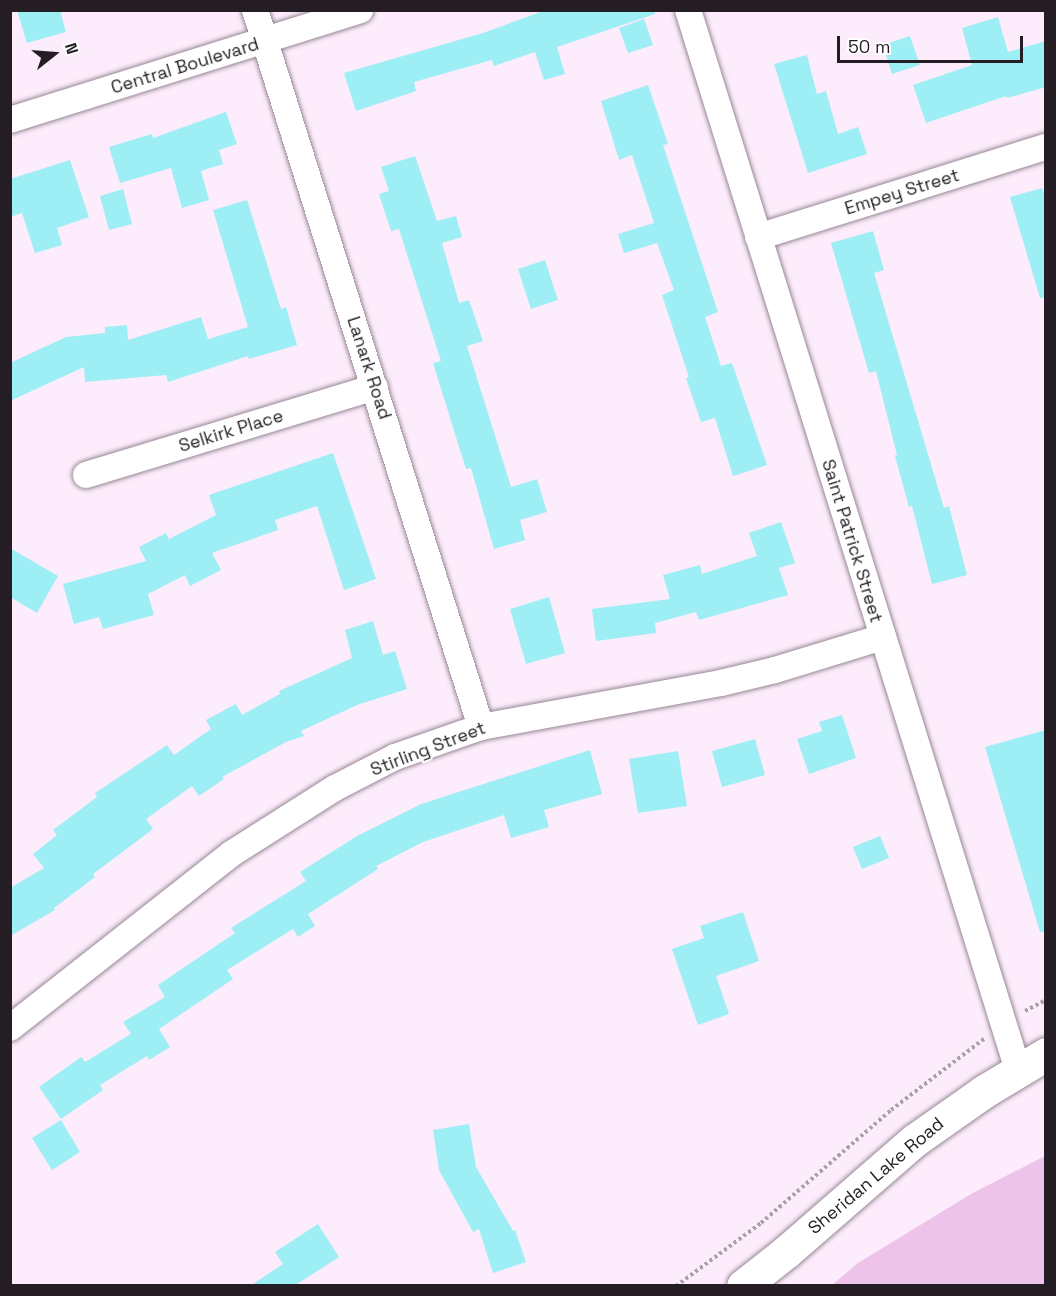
<!DOCTYPE html>
<style>
body{margin:0}
#map{position:relative;width:1056px;height:1296px;overflow:hidden;background:#fdecfb;font-family:"Space Grotesk",sans-serif}
div>[style]{position:absolute}
.green>*{inset:0;background:#edc3e9}
.building>*{inset:0;background:#9deef5}
.path>*{height:4px;margin-top:-2px;transform-origin:0;background:repeating-linear-gradient(90deg,#ab9faa 0 3px,transparent 0 6px)}
.roads{filter:drop-shadow(0 0 2px #978896) drop-shadow(0 0 2px #978896)}
.minor>*{height:26px;margin:-13px;padding:0 13px;transform-origin:13px;border-radius:13px;background:#fff}
.major>*{height:33px;margin:-16.5px;padding:0 16.5px;transform-origin:16.5px;border-radius:16.5px;background:#fff}
span{translate:-50% -50%;white-space:nowrap;text-align:center;line-height:1.15;-webkit-text-stroke:4.5px #fff;paint-order:stroke}
.street-label{font-size:18px;color:#241e24}
.frame{position:absolute;inset:0;border:12px solid #241e24;pointer-events:none}
.north{position:absolute;left:24px;top:24px;width:60px;height:60px;-webkit-text-stroke:4px #fff;paint-order:stroke;rotate:73deg;font-size:16px;font-weight:700;line-height:24px;text-align:center;color:#241e24}
.north::after{content:'';display:block;margin:auto;width:21px;height:27px;background:#241e24;clip-path:polygon(50% 0,100% 100%,50% 72%,0 100%)}
.scale{position:absolute;left:837px;top:36px;width:186px;height:27px;box-sizing:border-box;border:3px solid #241e24;border-top:0;padding-left:8px;font-size:18px;line-height:21px;white-space:nowrap;color:#241e24;-webkit-text-stroke:4px #fff;paint-order:stroke}
</style>
<div id="map">
<div class="green">
<i style="clip-path:polygon(1045px 1156px,1045px 1285px,832px 1285px,858px 1263px,971px 1194px)"></i>
</div>
<div class="building">
<i style="clip-path:polygon(17px 10px,60px 10px,66px 32px,27px 43px)"></i>
<i style="clip-path:polygon(546px 10px,654px 10px,655px 14px,557px 47px,565px 74px,544px 80px,535px 52px,494px 66px,492px 60px,414px 82px,416px 91px,356px 111px,344px 73px,483px 33px)"></i>
<i style="clip-path:polygon(998px 17px,1008px 52px,1046px 41px,1046px 87px,1007px 98px,1006px 96px,926px 123px,913px 85px,972px 65px,962px 28px)"></i>
<i style="clip-path:polygon(644px 19px,653px 45px,628px 53px,619px 28px)"></i>
<i style="clip-path:polygon(910px 36px,920px 65px,892px 74px,883px 45px)"></i>
<i style="clip-path:polygon(807px 55px,817px 94px,826px 91px,838px 134px,858px 127px,867px 154px,808px 173px,774px 64px)"></i>
<i style="clip-path:polygon(648px 85px,668px 144px,663px 145px,718px 312px,705px 317px,721px 366px,732px 363px,767px 465px,733px 476px,715px 418px,701px 422px,686px 378px,689px 377px,662px 295px,674px 290px,657px 243px,624px 253px,618px 234px,654px 223px,632px 155px,619px 160px,601px 101px)"></i>
<i style="clip-path:polygon(226px 112px,237px 144px,219px 150px,223px 164px,201px 171px,209px 200px,182px 208px,171px 168px,120px 183px,109px 147px,152px 134px,153px 138px)"></i>
<i style="clip-path:polygon(415px 156px,437px 221px,456px 216px,462px 237px,442px 243px,459px 303px,469px 300px,483px 341px,467px 346px,511px 487px,537px 479px,547px 512px,520px 520px,525px 540px,494px 549px,471px 468px,466px 469px,433px 363px,441px 361px,399px 229px,391px 231px,379px 194px,389px 191px,381px 167px)"></i>
<i style="clip-path:polygon(70px 160px,89px 217px,57px 228px,62px 245px,35px 253px,22px 213px,10px 217px,10px 179px)"></i>
<i style="clip-path:polygon(1042px 188px,1046px 199px,1046px 297px,1040px 298px,1010px 197px)"></i>
<i style="clip-path:polygon(123px 189px,132px 224px,109px 230px,100px 196px)"></i>
<i style="clip-path:polygon(247px 200px,281px 309px,286px 307px,297px 345px,249px 359px,248px 356px,168px 382px,166px 375px,85px 382px,84px 367px,10px 401px,10px 363px,66px 337px,105px 333px,105px 327px,127px 325px,128px 340px,201px 317px,208px 339px,248px 327px,213px 210px)"></i>
<i style="clip-path:polygon(873px 231px,884px 270px,874px 273px,944px 508px,949px 506px,967px 575px,932px 584px,912px 506px,909px 507px,895px 456px,897px 455px,876px 371px,869px 373px,831px 243px)"></i>
<i style="clip-path:polygon(545px 260px,558px 300px,531px 309px,518px 269px)"></i>
<i style="clip-path:polygon(333px 453px,376px 579px,344px 590px,317px 506px,275px 520px,278px 530px,212px 553px,221px 570px,190px 586px,185px 575px,148px 594px,154px 615px,103px 629px,99px 617px,74px 624px,63px 584px,146px 561px,139px 547px,166px 533px,169px 539px,216px 515px,209px 495px)"></i>
<i style="clip-path:polygon(781px 522px,795px 563px,779px 568px,788px 595px,699px 620px,696px 612px,655px 623px,656px 633px,596px 641px,592px 609px,670px 599px,663px 575px,700px 565px,702px 574px,757px 556px,749px 533px)"></i>
<i style="clip-path:polygon(10px 548px,58px 576px,37px 613px,10px 597px)"></i>
<i style="clip-path:polygon(549px 597px,565px 653px,526px 664px,510px 609px)"></i>
<i style="clip-path:polygon(373px 621px,383px 655px,395px 651px,407px 689px,357px 705px,301px 731px,304px 736px,286px 742px,222px 777px,224px 779px,199px 796px,192px 786px,146px 819px,153px 829px,93px 874px,95px 877px,54px 908px,55px 910px,10px 936px,10px 888px,44px 868px,33px 854px,57px 835px,53px 830px,97px 797px,95px 793px,167px 745px,174px 755px,211px 729px,206px 720px,236px 704px,242px 715px,280px 694px,279px 691px,352px 658px,345px 630px)"></i>
<i style="clip-path:polygon(842px 715px,856px 758px,809px 774px,797px 739px,822px 731px,819px 722px)"></i>
<i style="clip-path:polygon(1046px 730px,1046px 931px,1040px 932px,985px 747px)"></i>
<i style="clip-path:polygon(755px 739px,765px 775px,722px 787px,712px 751px)"></i>
<i style="clip-path:polygon(590px 750px,602px 794px,544px 810px,549px 827px,511px 838px,504px 815px,423px 842px,376px 866px,378px 869px,308px 914px,315px 926px,298px 937px,293px 929px,227px 970px,233px 979px,159px 1029px,170px 1047px,149px 1060px,147px 1056px,100px 1085px,103px 1090px,61px 1119px,39px 1087px,81px 1057px,85px 1062px,131px 1034px,123px 1022px,165px 997px,158px 985px,235px 933px,231px 928px,306px 881px,300px 872px,357px 836px,421px 804px)"></i>
<i style="clip-path:polygon(678px 751px,687px 806px,638px 813px,629px 759px)"></i>
<i style="clip-path:polygon(880px 836px,889px 858px,862px 869px,853px 847px)"></i>
<i style="clip-path:polygon(743px 912px,759px 961px,716px 976px,729px 1014px,698px 1025px,672px 949px,704px 938px,700px 926px)"></i>
<i style="clip-path:polygon(61px 1120px,80px 1152px,52px 1170px,32px 1138px)"></i>
<i style="clip-path:polygon(469px 1124px,476px 1167px,513px 1231px,515px 1230px,526px 1262px,493px 1273px,479px 1229px,473px 1232px,439px 1170px,433px 1130px)"></i>
<i style="clip-path:polygon(318px 1224px,339px 1257px,294px 1286px,250px 1286px,283px 1264px,275px 1252px)"></i>
</div>
<div class="path">
<i style="left:1025px;top:1011px;width:24px;rotate:-28deg"></i>
<i style="left:676px;top:1286px;width:106px;rotate:-36.5deg"></i>
<i style="left:761px;top:1223px;width:172px;rotate:-41deg"></i>
<i style="left:891px;top:1110px;width:117px;rotate:-37.4deg"></i>
</div>
<div class="roads">
<div class="minor">
<i style="left:255px;top:10px;width:752px;rotate:72.51deg"></i>
<i style="left:688px;top:10px;width:1110px;rotate:72.71deg"></i>
<i style="left:10px;top:120px;width:367px;rotate:-17.4deg"></i>
<i style="left:758px;top:237px;width:302px;rotate:-17.4deg"></i>
<i style="left:86px;top:475px;width:302px;rotate:-16.9deg"></i>
<i style="left:10px;top:1028px;width:281px;rotate:-38.2deg"></i>
<i style="left:231px;top:854px;width:123px;rotate:-32.4deg"></i>
<i style="left:335px;top:788px;width:68px;rotate:-27.3deg"></i>
<i style="left:395px;top:757px;width:91px;rotate:-19.2deg"></i>
<i style="left:481px;top:727px;width:244px;rotate:-10.4deg"></i>
<i style="left:721px;top:683px;width:56px;rotate:-13.5deg"></i>
<i style="left:775px;top:670px;width:113px;rotate:-17deg"></i>
</div>
<div class="major">
<i style="left:743px;top:1286px;width:55px;rotate:-38.3deg"></i>
<i style="left:786px;top:1252px;width:171px;rotate:-41deg"></i>
<i style="left:915px;top:1140px;width:83px;rotate:-35.2deg"></i>
<i style="left:983px;top:1092px;width:74px;rotate:-31.1deg"></i>
</div>
</div>
<div class="street-label">
<span style="left:185px;top:66px;rotate:-17deg">Central Boulevard</span>
<span style="left:902px;top:192px;rotate:-17deg">Empey Street</span>
<span style="left:369px;top:368px;rotate:72deg">Lanark Road</span>
<span style="left:231px;top:431px;rotate:-17deg">Selkirk Place</span>
<span style="left:852px;top:541px;rotate:73deg">Saint Patrick Street</span>
<span style="left:428px;top:749px;rotate:-21deg">Stirling Street</span>
<span style="left:876px;top:1176px;rotate:-40deg">Sheridan Lake Road</span>
</div>
<div class="frame"></div>
<div class="north">N</div>
<div class="scale">50 m</div>
</div>
